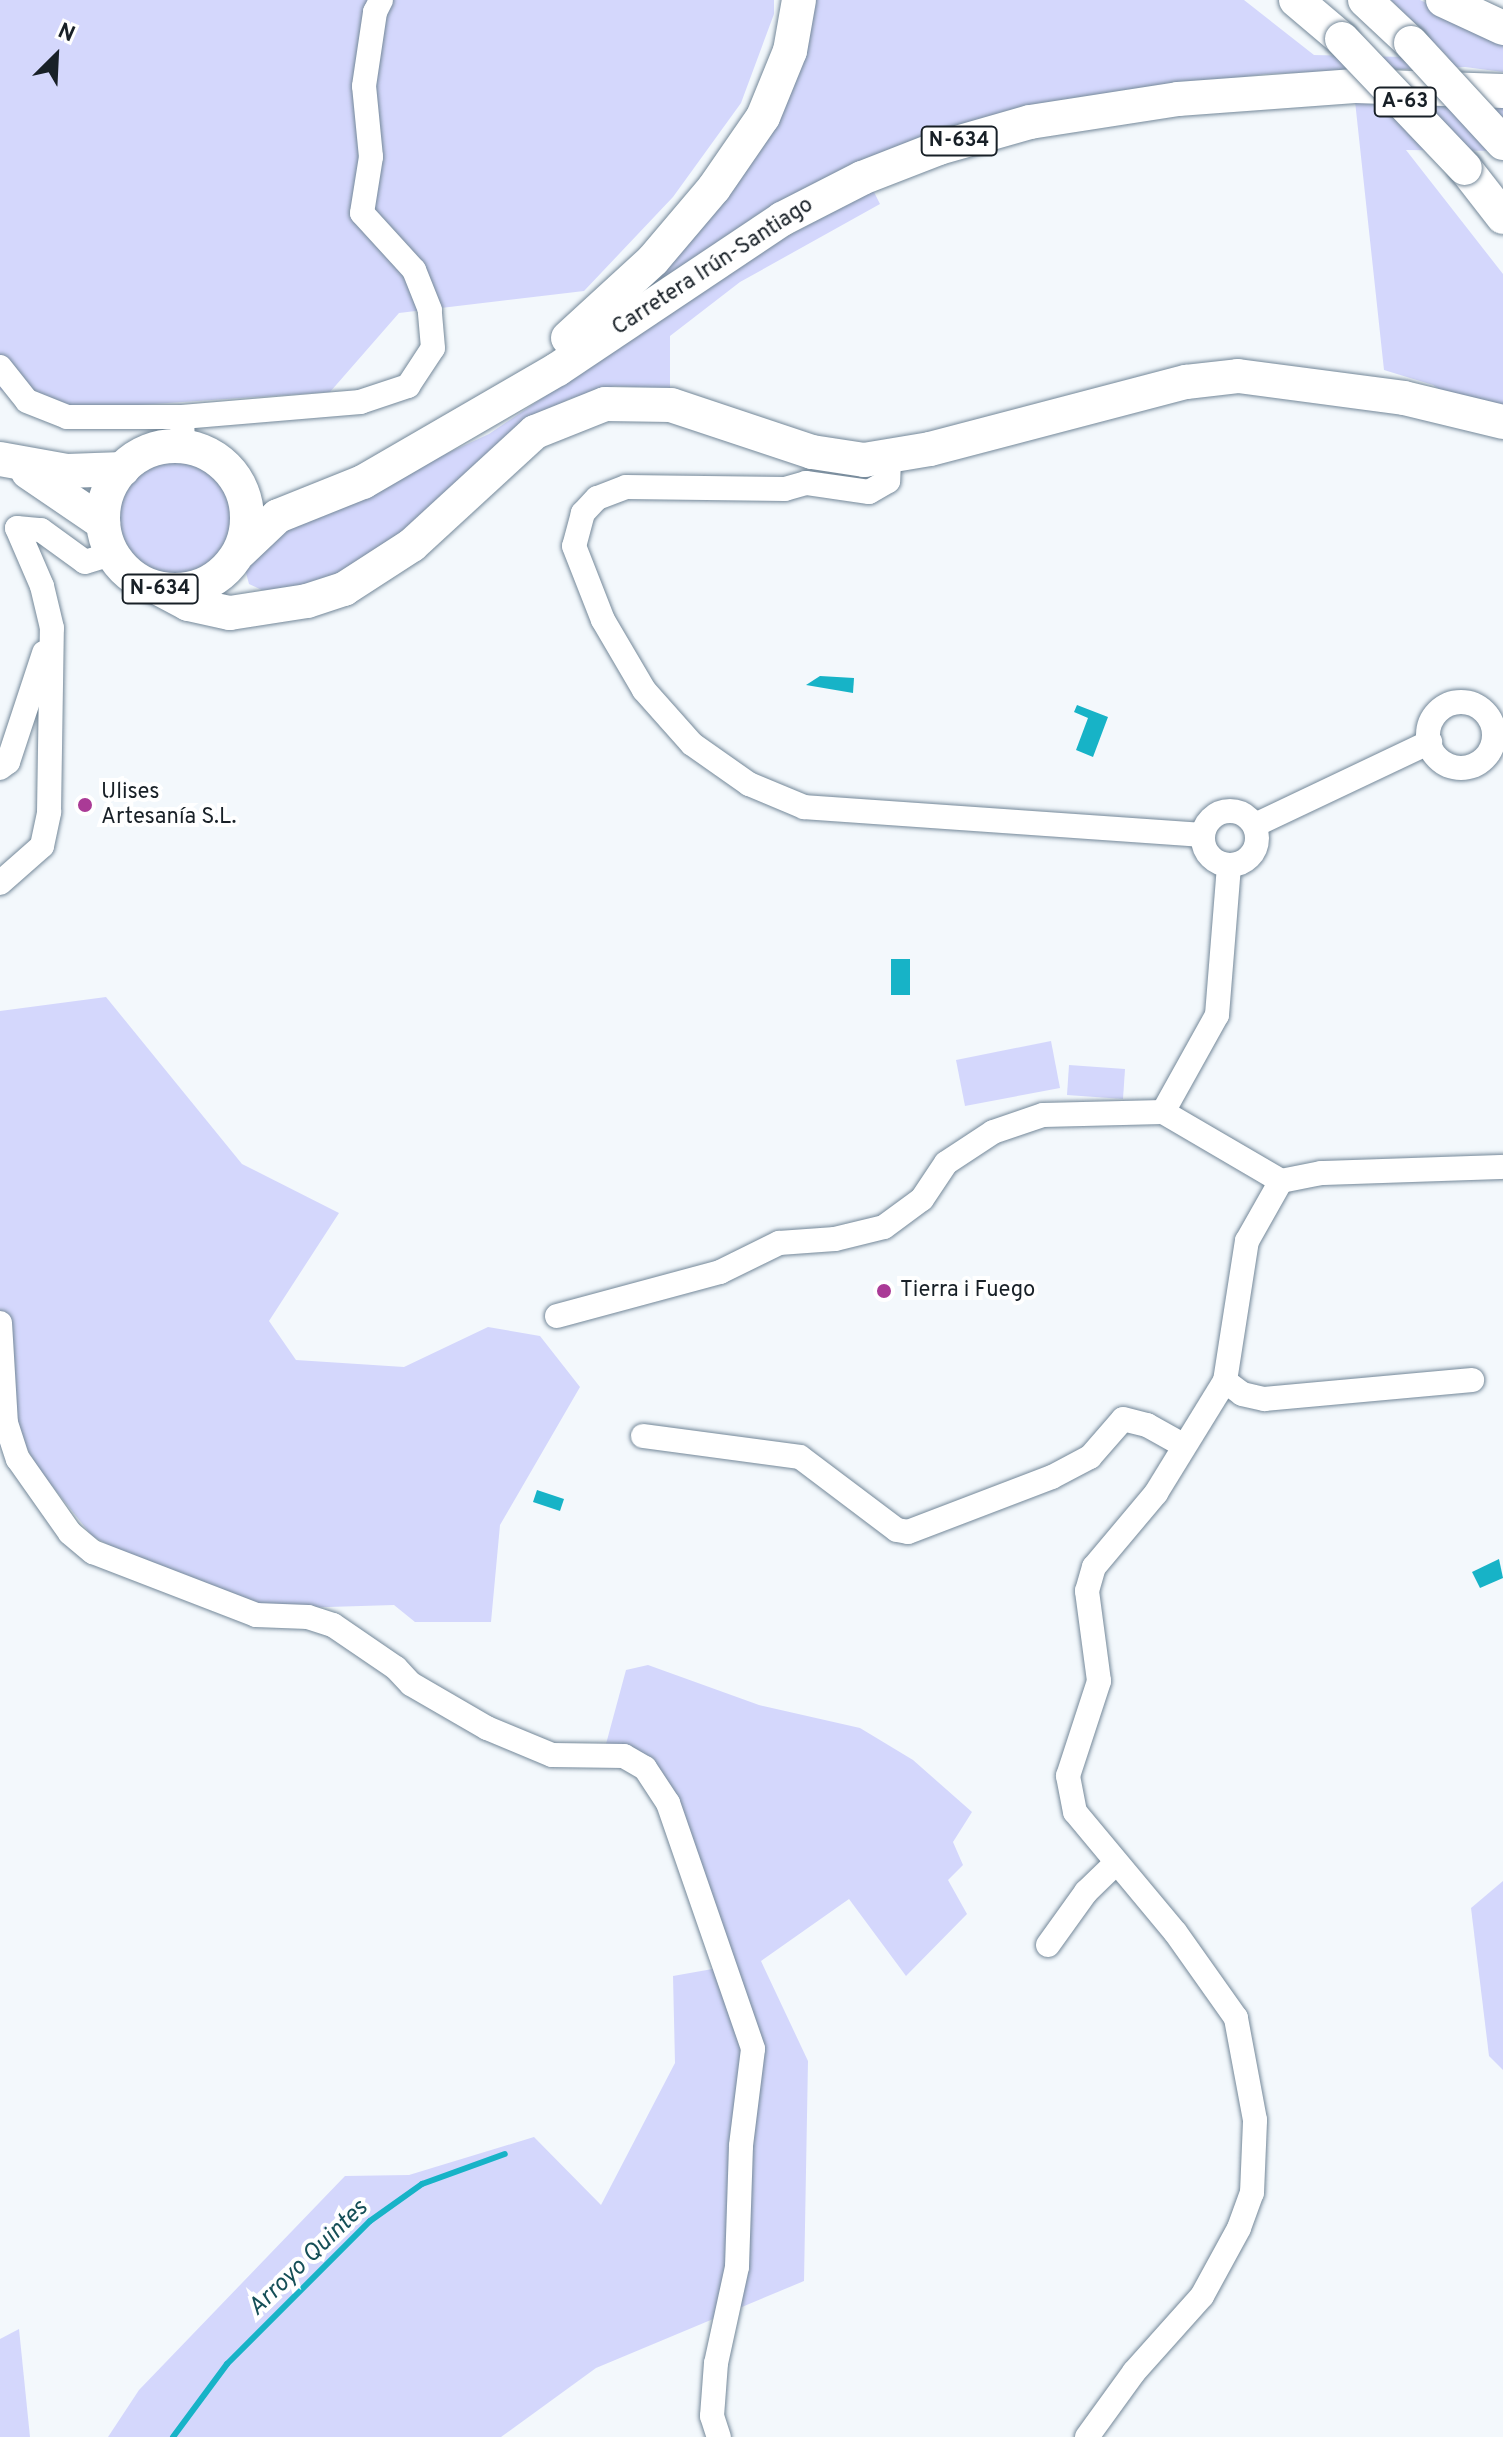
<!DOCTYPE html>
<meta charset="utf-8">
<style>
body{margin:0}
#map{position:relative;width:1503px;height:2437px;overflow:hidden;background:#f3f8fc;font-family:Overpass,sans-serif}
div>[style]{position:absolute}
.green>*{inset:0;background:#d4d7fc}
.round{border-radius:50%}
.water>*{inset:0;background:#17b3c7}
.stream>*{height:6px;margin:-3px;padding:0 3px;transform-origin:3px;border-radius:3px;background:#17b3c7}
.roads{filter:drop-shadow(0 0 2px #748899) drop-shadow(0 0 2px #748899)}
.minor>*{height:24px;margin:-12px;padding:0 12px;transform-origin:12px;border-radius:12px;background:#fff}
.minor>.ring{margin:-12px;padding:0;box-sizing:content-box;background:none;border:24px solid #fff;border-radius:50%}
.highway>*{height:34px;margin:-17px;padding:0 17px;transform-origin:17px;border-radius:17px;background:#fff}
.highway>.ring{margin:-17px;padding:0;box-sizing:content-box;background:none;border:34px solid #fff;border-radius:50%}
.bridges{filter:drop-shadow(0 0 2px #748899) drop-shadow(0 0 2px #748899)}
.highway-bridge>*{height:34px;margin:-17px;padding:0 17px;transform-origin:17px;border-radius:17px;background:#fff}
.dots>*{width:22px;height:22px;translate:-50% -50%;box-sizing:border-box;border:4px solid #fff;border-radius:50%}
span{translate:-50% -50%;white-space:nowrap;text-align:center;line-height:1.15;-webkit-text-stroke:8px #fff;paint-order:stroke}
.shield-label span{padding:2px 6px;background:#fff;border:2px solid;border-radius:6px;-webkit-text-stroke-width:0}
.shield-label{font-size:20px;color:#182027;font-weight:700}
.street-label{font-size:22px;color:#182027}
.poi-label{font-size:22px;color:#182027}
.left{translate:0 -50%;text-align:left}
.water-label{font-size:24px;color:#154f57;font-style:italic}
.north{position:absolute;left:16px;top:16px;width:80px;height:80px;-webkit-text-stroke:6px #fff;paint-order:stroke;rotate:24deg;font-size:22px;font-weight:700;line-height:32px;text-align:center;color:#182027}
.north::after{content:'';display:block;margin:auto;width:28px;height:36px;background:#182027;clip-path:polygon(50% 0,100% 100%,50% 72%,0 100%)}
</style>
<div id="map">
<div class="green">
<i style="clip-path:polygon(0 0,774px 0,774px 14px,741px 103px,673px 197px,584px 291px,399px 313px,330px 392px,80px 409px,0 390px)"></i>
<i style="clip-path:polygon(809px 0,1244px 0,1314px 55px,1449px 58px,1391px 0,1420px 0,1503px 39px,1503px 72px,1465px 67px,1265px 74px,1023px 108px,785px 200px,627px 301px,680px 244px)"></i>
<i style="clip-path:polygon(1355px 101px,1503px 105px,1503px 151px,1406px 150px,1503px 274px,1503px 408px,1451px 398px,1433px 385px,1384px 370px)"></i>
<i style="clip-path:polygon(873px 190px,880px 204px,740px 282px,670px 336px,670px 389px,615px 386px,569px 399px,499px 442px,412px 525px,354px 566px,312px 584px,268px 593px,249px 584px,245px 569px,279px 531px,489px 434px,762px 250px)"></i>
<i class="round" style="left:117px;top:460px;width:114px;height:114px"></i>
<i style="clip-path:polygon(106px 997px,242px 1164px,339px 1213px,269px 1321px,296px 1360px,404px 1367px,488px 1327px,540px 1336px,580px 1387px,500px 1525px,491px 1622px,415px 1622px,394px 1605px,262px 1609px,137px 1560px,92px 1536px,37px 1467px,17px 1429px,0 1447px,0 1011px)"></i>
<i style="clip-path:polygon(1051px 1041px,1060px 1088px,965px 1106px,956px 1060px)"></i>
<i style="clip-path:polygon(1069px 1065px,1125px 1069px,1123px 1099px,1067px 1095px)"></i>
<i style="clip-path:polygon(648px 1665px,759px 1705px,860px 1728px,913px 1760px,972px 1812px,953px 1842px,963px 1865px,948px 1880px,967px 1914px,906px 1976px,849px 1899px,761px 1961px,808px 2061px,804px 2281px,596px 2368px,501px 2437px,108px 2437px,139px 2390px,345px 2176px,409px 2175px,534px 2137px,601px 2205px,675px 2063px,673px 1976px,735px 1965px,662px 1771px,635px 1753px,606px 1744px,626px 1670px)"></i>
<i style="clip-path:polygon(1503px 1881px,1503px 2070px,1489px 2056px,1471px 1908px)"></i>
<i style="clip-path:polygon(19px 2329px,30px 2437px,0 2437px,0 2339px)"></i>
</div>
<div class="water">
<i style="clip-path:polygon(820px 676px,854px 678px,853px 693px,806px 685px)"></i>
<i style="clip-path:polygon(1077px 705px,1108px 717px,1093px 757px,1076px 750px,1088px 718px,1074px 712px)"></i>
<i style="clip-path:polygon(891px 959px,910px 959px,910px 995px,891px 995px)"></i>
<i style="clip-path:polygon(537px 1490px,564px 1499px,560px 1511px,533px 1502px)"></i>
<i style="clip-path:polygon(1499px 1559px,1503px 1578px,1480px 1588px,1472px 1572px)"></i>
</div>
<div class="stream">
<i style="left:173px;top:2437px;width:91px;rotate:-53.5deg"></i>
<i style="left:227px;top:2364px;width:202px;rotate:-45deg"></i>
<i style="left:370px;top:2221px;width:64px;rotate:-35.4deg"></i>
<i style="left:422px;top:2184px;width:88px;rotate:-19.9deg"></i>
</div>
<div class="roads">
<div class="minor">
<i style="left:0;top:367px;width:43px;rotate:51.5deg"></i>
<i style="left:27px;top:401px;width:43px;rotate:21.8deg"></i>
<i style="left:67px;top:417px;width:115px"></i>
<i style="left:182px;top:417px;width:27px;rotate:88deg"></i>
<i style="left:182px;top:417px;width:179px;rotate:-4.8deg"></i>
<i style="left:360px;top:402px;width:51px;rotate:-18.4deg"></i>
<i style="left:408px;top:386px;width:45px;rotate:-56.7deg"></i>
<i style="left:433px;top:348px;width:38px;rotate:-95deg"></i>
<i style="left:430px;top:310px;width:43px;rotate:-111.8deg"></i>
<i style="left:414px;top:270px;width:77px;rotate:-132.4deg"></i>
<i style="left:362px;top:213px;width:57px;rotate:-80.9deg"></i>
<i style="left:371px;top:157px;width:71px;rotate:-95.6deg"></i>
<i style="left:364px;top:86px;width:75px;rotate:-81.5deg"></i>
<i style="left:375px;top:12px;width:13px;rotate:-63deg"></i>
<i style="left:889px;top:458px;width:23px;rotate:92deg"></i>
<i style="left:888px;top:481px;width:22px;rotate:150deg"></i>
<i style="left:869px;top:492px;width:64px;rotate:-171.9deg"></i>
<i style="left:806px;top:483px;width:22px;rotate:164deg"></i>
<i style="left:785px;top:489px;width:159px;rotate:-179.3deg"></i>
<i style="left:626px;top:487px;width:31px;rotate:159deg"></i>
<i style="left:597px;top:498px;width:21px;rotate:133deg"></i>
<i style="left:583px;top:513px;width:34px;rotate:105deg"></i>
<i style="left:574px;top:546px;width:79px;rotate:68.6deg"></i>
<i style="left:603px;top:620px;width:81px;rotate:59.6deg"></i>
<i style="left:644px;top:690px;width:72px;rotate:48.4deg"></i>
<i style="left:692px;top:744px;width:70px;rotate:35.1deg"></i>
<i style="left:749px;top:784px;width:60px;rotate:22.7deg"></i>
<i style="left:804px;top:807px;width:399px;rotate:4deg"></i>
<i class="ring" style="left:1428px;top:702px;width:42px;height:42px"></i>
<i style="left:0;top:768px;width:10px;rotate:-37deg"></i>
<i style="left:8px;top:762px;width:115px;rotate:-71.7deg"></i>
<i class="ring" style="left:1203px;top:811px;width:30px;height:30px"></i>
<i style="left:1255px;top:825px;width:194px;rotate:-25.4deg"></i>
<i style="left:0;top:883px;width:56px;rotate:-41.4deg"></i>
<i style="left:42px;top:846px;width:35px;rotate:-78deg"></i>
<i style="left:49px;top:812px;width:184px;rotate:-89.1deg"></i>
<i style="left:52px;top:628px;width:43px;rotate:-103.4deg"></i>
<i style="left:42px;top:586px;width:63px;rotate:-113.3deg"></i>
<i style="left:17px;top:528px;width:24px;rotate:5deg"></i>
<i style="left:41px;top:530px;width:54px;rotate:36deg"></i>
<i style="left:85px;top:562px;width:27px;rotate:-17deg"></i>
<i style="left:1163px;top:1112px;width:111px;rotate:-60.9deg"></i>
<i style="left:1217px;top:1015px;width:150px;rotate:-85.4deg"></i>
<i style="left:557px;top:1316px;width:169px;rotate:-15.1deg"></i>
<i style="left:720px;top:1272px;width:66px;rotate:-26.2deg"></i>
<i style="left:779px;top:1243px;width:56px;rotate:-4.1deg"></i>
<i style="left:835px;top:1239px;width:50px;rotate:-13.8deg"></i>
<i style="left:884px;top:1227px;width:47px;rotate:-36.4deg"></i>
<i style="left:922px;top:1199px;width:43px;rotate:-56.3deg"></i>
<i style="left:946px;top:1163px;width:56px;rotate:-33.4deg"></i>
<i style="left:993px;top:1132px;width:53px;rotate:-18.8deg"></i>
<i style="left:1043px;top:1115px;width:120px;rotate:-1.4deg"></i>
<i style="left:1163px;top:1112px;width:137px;rotate:30.3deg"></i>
<i style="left:1281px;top:1181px;width:41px;rotate:-11.3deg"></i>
<i style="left:1321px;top:1173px;width:182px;rotate:-1.9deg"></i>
<i style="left:0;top:1323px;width:100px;rotate:86.6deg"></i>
<i style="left:6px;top:1423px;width:38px;rotate:72deg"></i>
<i style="left:18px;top:1459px;width:90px;rotate:54.9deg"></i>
<i style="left:70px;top:1533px;width:30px;rotate:40deg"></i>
<i style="left:93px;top:1552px;width:175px;rotate:21.1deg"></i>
<i style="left:256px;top:1615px;width:52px;rotate:2.2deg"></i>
<i style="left:308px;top:1617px;width:26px;rotate:18deg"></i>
<i style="left:333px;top:1625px;width:76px;rotate:34.3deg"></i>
<i style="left:396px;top:1668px;width:22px;rotate:47deg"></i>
<i style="left:411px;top:1684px;width:88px;rotate:30.1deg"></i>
<i style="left:487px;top:1728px;width:70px;rotate:22.6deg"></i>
<i style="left:552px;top:1755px;width:72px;rotate:0.8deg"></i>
<i style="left:624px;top:1756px;width:24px;rotate:30deg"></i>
<i style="left:645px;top:1768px;width:42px;rotate:56.7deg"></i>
<i style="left:668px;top:1803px;width:260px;rotate:70.9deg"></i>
<i style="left:753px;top:2049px;width:98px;rotate:97.1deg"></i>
<i style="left:741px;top:2146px;width:121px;rotate:91.9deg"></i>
<i style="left:737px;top:2267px;width:98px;rotate:102.3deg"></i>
<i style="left:716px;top:2363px;width:53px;rotate:94.3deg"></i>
<i style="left:712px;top:2416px;width:22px;rotate:72deg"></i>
<i style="left:1225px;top:1381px;width:21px;rotate:37deg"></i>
<i style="left:1242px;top:1394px;width:23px;rotate:13deg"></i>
<i style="left:1264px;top:1399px;width:209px;rotate:-5.2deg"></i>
<i style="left:643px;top:1436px;width:158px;rotate:7.6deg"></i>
<i style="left:800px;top:1457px;width:121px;rotate:37deg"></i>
<i style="left:897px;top:1530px;width:11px;rotate:10deg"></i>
<i style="left:908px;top:1532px;width:154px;rotate:-20.9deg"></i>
<i style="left:1052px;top:1477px;width:43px;rotate:-27.8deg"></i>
<i style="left:1090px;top:1457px;width:50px;rotate:-49deg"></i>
<i style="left:1123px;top:1419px;width:25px;rotate:14deg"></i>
<i style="left:1147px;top:1425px;width:41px;rotate:29.1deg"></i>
<i style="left:1048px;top:1945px;width:65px;rotate:-54.4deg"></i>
<i style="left:1086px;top:1892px;width:40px;rotate:-44deg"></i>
<i style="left:1087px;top:2437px;width:80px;rotate:-54.1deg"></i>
<i style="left:1134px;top:2372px;width:102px;rotate:-48.2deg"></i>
<i style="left:1202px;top:2296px;width:77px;rotate:-61.4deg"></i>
<i style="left:1239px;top:2228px;width:37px;rotate:-70deg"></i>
<i style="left:1252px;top:2193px;width:73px;rotate:-87.6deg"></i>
<i style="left:1255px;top:2120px;width:104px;rotate:-100.6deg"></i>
<i style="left:1236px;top:2018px;width:105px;rotate:-125.3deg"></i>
<i style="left:1175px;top:1932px;width:156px;rotate:-129.8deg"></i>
<i style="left:1075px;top:1812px;width:37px;rotate:-101deg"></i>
<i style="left:1068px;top:1776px;width:100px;rotate:-71.9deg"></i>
<i style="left:1099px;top:1681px;width:91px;rotate:-97.6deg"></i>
<i style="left:1087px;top:1591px;width:25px;rotate:-74deg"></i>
<i style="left:1094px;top:1567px;width:97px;rotate:-50deg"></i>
<i style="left:1156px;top:1493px;width:132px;rotate:-58.4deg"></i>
<i style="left:1225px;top:1381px;width:142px;rotate:-81.1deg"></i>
<i style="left:1247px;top:1241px;width:69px;rotate:-60.5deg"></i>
</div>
<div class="highway">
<i style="left:1296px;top:0;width:60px;rotate:40.3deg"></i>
<i style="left:1365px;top:0;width:63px;rotate:43.1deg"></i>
<i style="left:1443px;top:0;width:66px;rotate:25deg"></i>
<i style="left:1465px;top:168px;width:62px;rotate:52.2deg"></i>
<i style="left:568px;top:338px;width:115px;rotate:-42.5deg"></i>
<i style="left:653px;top:260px;width:94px;rotate:-49.7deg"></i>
<i style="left:714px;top:188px;width:86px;rotate:-55.4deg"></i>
<i style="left:763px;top:117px;width:71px;rotate:-67.8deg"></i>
<i style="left:790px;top:51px;width:52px;rotate:-80deg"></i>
<i class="ring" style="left:103px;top:446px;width:110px;height:110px"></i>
<i style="left:0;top:459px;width:68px;rotate:10.2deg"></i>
<i style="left:67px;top:471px;width:56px;rotate:-2deg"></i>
<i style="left:28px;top:472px;width:91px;rotate:34.2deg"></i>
<i style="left:240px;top:552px;width:52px;rotate:-43.5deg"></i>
<i style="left:278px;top:516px;width:92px;rotate:-21.8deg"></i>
<i style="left:363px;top:482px;width:225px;rotate:-30.1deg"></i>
<i style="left:558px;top:369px;width:270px;rotate:-33.8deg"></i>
<i style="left:782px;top:219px;width:90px;rotate:-27.1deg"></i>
<i style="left:862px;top:178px;width:83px;rotate:-21.3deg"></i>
<i style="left:939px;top:148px;width:95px;rotate:-15.9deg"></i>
<i style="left:1030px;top:122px;width:150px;rotate:-8.8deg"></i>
<i style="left:1178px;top:99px;width:177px;rotate:-4.2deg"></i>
<i style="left:1355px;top:86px;width:148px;rotate:1.9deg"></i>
<i style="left:160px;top:589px;width:32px;rotate:28deg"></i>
<i style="left:188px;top:604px;width:43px;rotate:12.1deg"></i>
<i style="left:230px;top:613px;width:78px;rotate:-8.9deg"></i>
<i style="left:307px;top:601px;width:39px;rotate:-18deg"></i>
<i style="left:344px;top:589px;width:81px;rotate:-32.9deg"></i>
<i style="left:412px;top:545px;width:167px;rotate:-42.6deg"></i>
<i style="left:535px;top:432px;width:75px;rotate:-21.8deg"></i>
<i style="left:605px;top:404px;width:66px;rotate:0.9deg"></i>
<i style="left:671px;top:405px;width:149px;rotate:18.4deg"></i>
<i style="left:812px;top:452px;width:53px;rotate:8.7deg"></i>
<i style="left:864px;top:460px;width:67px;rotate:-9.5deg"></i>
<i style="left:930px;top:449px;width:265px;rotate:-14.7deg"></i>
<i style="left:1186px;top:382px;width:52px;rotate:-6.6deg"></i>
<i style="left:1238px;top:376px;width:167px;rotate:7.5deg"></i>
<i style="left:1404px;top:398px;width:102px;rotate:13.6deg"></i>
</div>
</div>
<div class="bridges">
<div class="highway-bridge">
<i style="left:1342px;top:39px;width:178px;rotate:46.4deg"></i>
<i style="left:1411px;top:43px;width:136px;rotate:47.4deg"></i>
</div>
</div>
<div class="dots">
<i style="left:85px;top:805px;background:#aa3a96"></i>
<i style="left:884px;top:1291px;background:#aa3a96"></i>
</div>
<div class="shield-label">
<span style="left:1405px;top:102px">A-63</span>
<span style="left:959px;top:141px">N-634</span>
<span style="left:160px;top:589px">N-634</span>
</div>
<div class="street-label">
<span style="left:713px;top:267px;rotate:-33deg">Carretera Irún-Santiago</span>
</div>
<div class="poi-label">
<span class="left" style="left:101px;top:805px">Ulises<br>Artesanía S.L.</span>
<span class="left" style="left:900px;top:1291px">Tierra i Fuego</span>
</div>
<div class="water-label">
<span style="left:309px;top:2259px;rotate:-44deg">Arroyo Quintes</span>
</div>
<div class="north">N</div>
</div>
